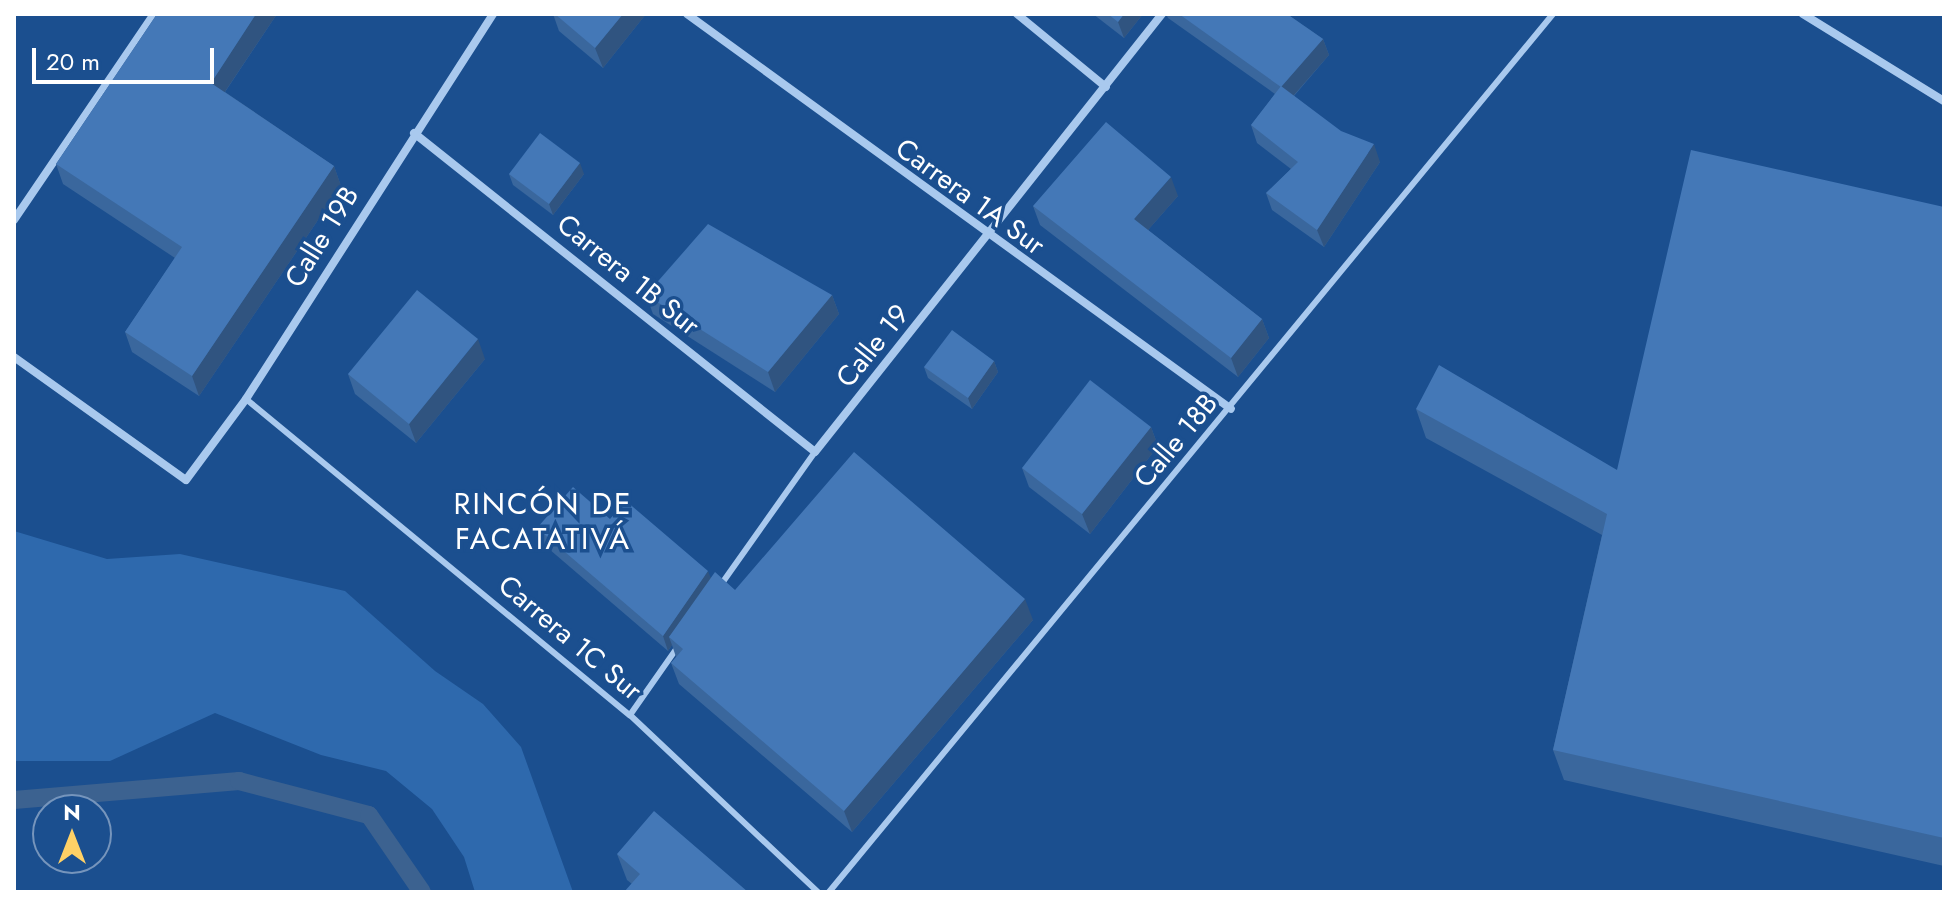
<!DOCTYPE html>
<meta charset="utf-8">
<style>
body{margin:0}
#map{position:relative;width:1958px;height:906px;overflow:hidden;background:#1b4f8f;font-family:Jost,sans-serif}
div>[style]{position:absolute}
.green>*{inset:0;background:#2e69ad}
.stream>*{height:18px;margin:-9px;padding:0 9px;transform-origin:9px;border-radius:9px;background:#3c6290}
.service>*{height:6px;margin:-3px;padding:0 3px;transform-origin:3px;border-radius:3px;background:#a9c9ee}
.minor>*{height:8px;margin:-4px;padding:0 4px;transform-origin:4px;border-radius:4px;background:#a9c9ee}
.wall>*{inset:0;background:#3a679d}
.shaded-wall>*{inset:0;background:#305480}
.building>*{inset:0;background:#4478b7}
span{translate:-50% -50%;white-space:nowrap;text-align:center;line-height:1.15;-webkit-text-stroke:7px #1b4f8f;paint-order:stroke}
.street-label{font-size:28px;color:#fff}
.neighbourhood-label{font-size:30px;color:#fff;letter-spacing:2px}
.frame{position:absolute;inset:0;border:16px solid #fff;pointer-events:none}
.north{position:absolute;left:32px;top:794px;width:80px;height:80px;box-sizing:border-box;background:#1b4f8f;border:2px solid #7695bc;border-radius:50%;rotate:0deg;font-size:22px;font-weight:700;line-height:32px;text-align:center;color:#fff}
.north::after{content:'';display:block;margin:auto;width:28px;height:36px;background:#ffd166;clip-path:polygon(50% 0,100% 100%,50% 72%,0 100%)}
.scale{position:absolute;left:32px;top:48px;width:182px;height:36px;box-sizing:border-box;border:4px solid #fff;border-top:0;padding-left:10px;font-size:24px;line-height:28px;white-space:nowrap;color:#fff;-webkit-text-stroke:6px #1b4f8f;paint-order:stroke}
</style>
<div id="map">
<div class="green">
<i style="clip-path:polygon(14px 531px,107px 559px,180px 554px,345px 591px,435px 671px,483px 704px,521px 747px,573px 892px,475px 892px,464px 857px,432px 809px,386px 771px,321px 755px,215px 713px,110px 761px,14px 761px)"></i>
</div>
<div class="stream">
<i style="left:14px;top:800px;width:226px;rotate:-4.8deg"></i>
<i style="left:239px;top:781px;width:134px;rotate:14.7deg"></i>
<i style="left:369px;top:815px;width:93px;rotate:55.5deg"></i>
</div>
<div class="service">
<i style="left:246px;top:399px;width:497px;rotate:39.5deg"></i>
<i style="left:630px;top:715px;width:258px;rotate:43.3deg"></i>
<i style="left:720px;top:586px;width:164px;rotate:-54.7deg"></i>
<i style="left:630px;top:715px;width:85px;rotate:-55deg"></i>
<i style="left:829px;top:892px;width:1138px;rotate:-50.49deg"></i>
</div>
<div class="minor">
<i style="left:687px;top:14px;width:672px;rotate:35.98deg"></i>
<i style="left:1017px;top:14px;width:115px;rotate:39.4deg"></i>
<i style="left:1803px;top:14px;width:166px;rotate:31.7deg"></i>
<i style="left:414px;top:133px;width:512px;rotate:38.5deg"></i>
<i style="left:815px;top:452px;width:559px;rotate:-51.61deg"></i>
<i style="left:14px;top:220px;width:249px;rotate:-55.8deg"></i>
<i style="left:14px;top:357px;width:211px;rotate:35.6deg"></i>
<i style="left:186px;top:480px;width:101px;rotate:-53.5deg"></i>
<i style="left:246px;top:399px;width:457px;rotate:-57.3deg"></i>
</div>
<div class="wall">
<i style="clip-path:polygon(157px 14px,277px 14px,225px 92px,334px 166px,341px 186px,199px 396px,132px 352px,125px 332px,175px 258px,63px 184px,56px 164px)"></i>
<i style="clip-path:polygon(553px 14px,646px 14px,603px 68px,559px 31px)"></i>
<i style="clip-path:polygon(1093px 14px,1143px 14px,1124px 38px)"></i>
<i style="clip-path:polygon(1166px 14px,1287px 14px,1323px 39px,1329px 55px,1294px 96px,1380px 162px,1324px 247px,1272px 210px,1266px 193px,1291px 169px,1257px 143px,1251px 125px,1275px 94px,1168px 18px)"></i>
<i style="clip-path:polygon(509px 174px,584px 174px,553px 215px,513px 185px)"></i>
<i style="clip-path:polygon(1178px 196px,1148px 230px,1262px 319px,1269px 338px,1238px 377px,1040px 225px,1033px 206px)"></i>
<i style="clip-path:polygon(1944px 207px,1944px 866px,1564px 780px,1553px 750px,1602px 535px,1426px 438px,1416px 409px,1617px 470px)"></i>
<i style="clip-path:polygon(646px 295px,832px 295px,839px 314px,775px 392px,653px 314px)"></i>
<i style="clip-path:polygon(485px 359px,416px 443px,355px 394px,348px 374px)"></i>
<i style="clip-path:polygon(994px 361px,998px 372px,972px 409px,928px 378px,924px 367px)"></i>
<i style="clip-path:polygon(1151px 427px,1158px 446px,1090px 534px,1029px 487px,1022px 468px)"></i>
<i style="clip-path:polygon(610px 519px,711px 578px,735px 590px,1033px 620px,852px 832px,679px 684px,671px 663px,676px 657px,672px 645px,668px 651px,542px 543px,537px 528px)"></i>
<i style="clip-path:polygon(617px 854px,748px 892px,632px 884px,627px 880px)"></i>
</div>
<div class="shaded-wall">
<i style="clip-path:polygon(256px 14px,277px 14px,218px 102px,211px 83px)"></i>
<i style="clip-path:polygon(623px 14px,646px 14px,603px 68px,595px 48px)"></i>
<i style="clip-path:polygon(1124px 14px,1143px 14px,1124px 38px,1118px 22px)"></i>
<i style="clip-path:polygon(1323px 39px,1329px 55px,1287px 103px,1281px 87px)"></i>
<i style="clip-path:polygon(1374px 144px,1380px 162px,1324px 247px,1317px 230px)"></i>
<i style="clip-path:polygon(580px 163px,584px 174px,553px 215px,549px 204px)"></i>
<i style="clip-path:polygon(334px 166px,341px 186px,199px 396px,192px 376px)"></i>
<i style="clip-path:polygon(1171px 177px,1178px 196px,1141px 238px,1134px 219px)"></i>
<i style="clip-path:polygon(832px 295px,839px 314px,775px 392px,768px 372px)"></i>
<i style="clip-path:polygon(1262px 319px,1269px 338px,1238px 377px,1231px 358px)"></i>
<i style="clip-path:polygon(478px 339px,485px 359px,416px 443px,409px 424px)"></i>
<i style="clip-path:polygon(994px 361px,998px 372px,972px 409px,968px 398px)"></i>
<i style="clip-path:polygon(1151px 427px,1158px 446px,1090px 534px,1082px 514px)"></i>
<i style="clip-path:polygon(708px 571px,714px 586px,669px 637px,672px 645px,668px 651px,663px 636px)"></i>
<i style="clip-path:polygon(1025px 599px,1033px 620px,852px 832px,844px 811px)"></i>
</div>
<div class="building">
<i style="clip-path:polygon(157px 14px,256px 14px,211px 83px,334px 166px,192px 376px,125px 332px,182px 247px,56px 164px)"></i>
<i style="clip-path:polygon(555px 14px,623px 14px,595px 48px)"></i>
<i style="clip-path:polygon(1108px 14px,1124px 14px,1118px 22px)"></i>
<i style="clip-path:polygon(1179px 14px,1287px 14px,1323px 39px,1281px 87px)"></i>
<i style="clip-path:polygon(1281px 86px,1341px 131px,1374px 144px,1317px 230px,1266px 193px,1298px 162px,1251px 125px)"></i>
<i style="clip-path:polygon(1106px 122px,1171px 177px,1134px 219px,1262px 319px,1231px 358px,1033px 206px)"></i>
<i style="clip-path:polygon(540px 133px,580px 163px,549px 204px,509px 174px)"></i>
<i style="clip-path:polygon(1691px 150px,1944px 207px,1944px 838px,1553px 750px,1607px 514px,1416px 409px,1439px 365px,1617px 470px)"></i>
<i style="clip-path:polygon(708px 224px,832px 295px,768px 372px,646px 295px)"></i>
<i style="clip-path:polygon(417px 290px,478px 339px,409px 424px,348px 374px)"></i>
<i style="clip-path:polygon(952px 330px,994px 361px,968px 398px,924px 367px)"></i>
<i style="clip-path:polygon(1090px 380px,1151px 427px,1082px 514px,1022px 468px)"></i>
<i style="clip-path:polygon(854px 452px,1025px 599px,844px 811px,671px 663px,683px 649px,669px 637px,715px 572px,735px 590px)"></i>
<i style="clip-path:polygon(573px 487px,610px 519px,626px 501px,708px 571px,663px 636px,537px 528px)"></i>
<i style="clip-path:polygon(654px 811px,748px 892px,624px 892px,640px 874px,617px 854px)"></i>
</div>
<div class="street-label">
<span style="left:970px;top:197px;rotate:36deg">Carrera 1A Sur</span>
<span style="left:322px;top:237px;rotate:-58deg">Calle 19B</span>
<span style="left:628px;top:275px;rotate:39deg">Carrera 1B Sur</span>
<span style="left:873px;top:346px;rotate:-51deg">Calle 19</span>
<span style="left:1176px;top:441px;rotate:-50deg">Calle 18B</span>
<span style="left:570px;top:638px;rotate:40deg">Carrera 1C Sur</span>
</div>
<div class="neighbourhood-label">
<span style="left:543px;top:521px">RINCÓN DE<br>FACATATIVÁ</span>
</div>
<div class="frame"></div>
<div class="north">N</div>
<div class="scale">20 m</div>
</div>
